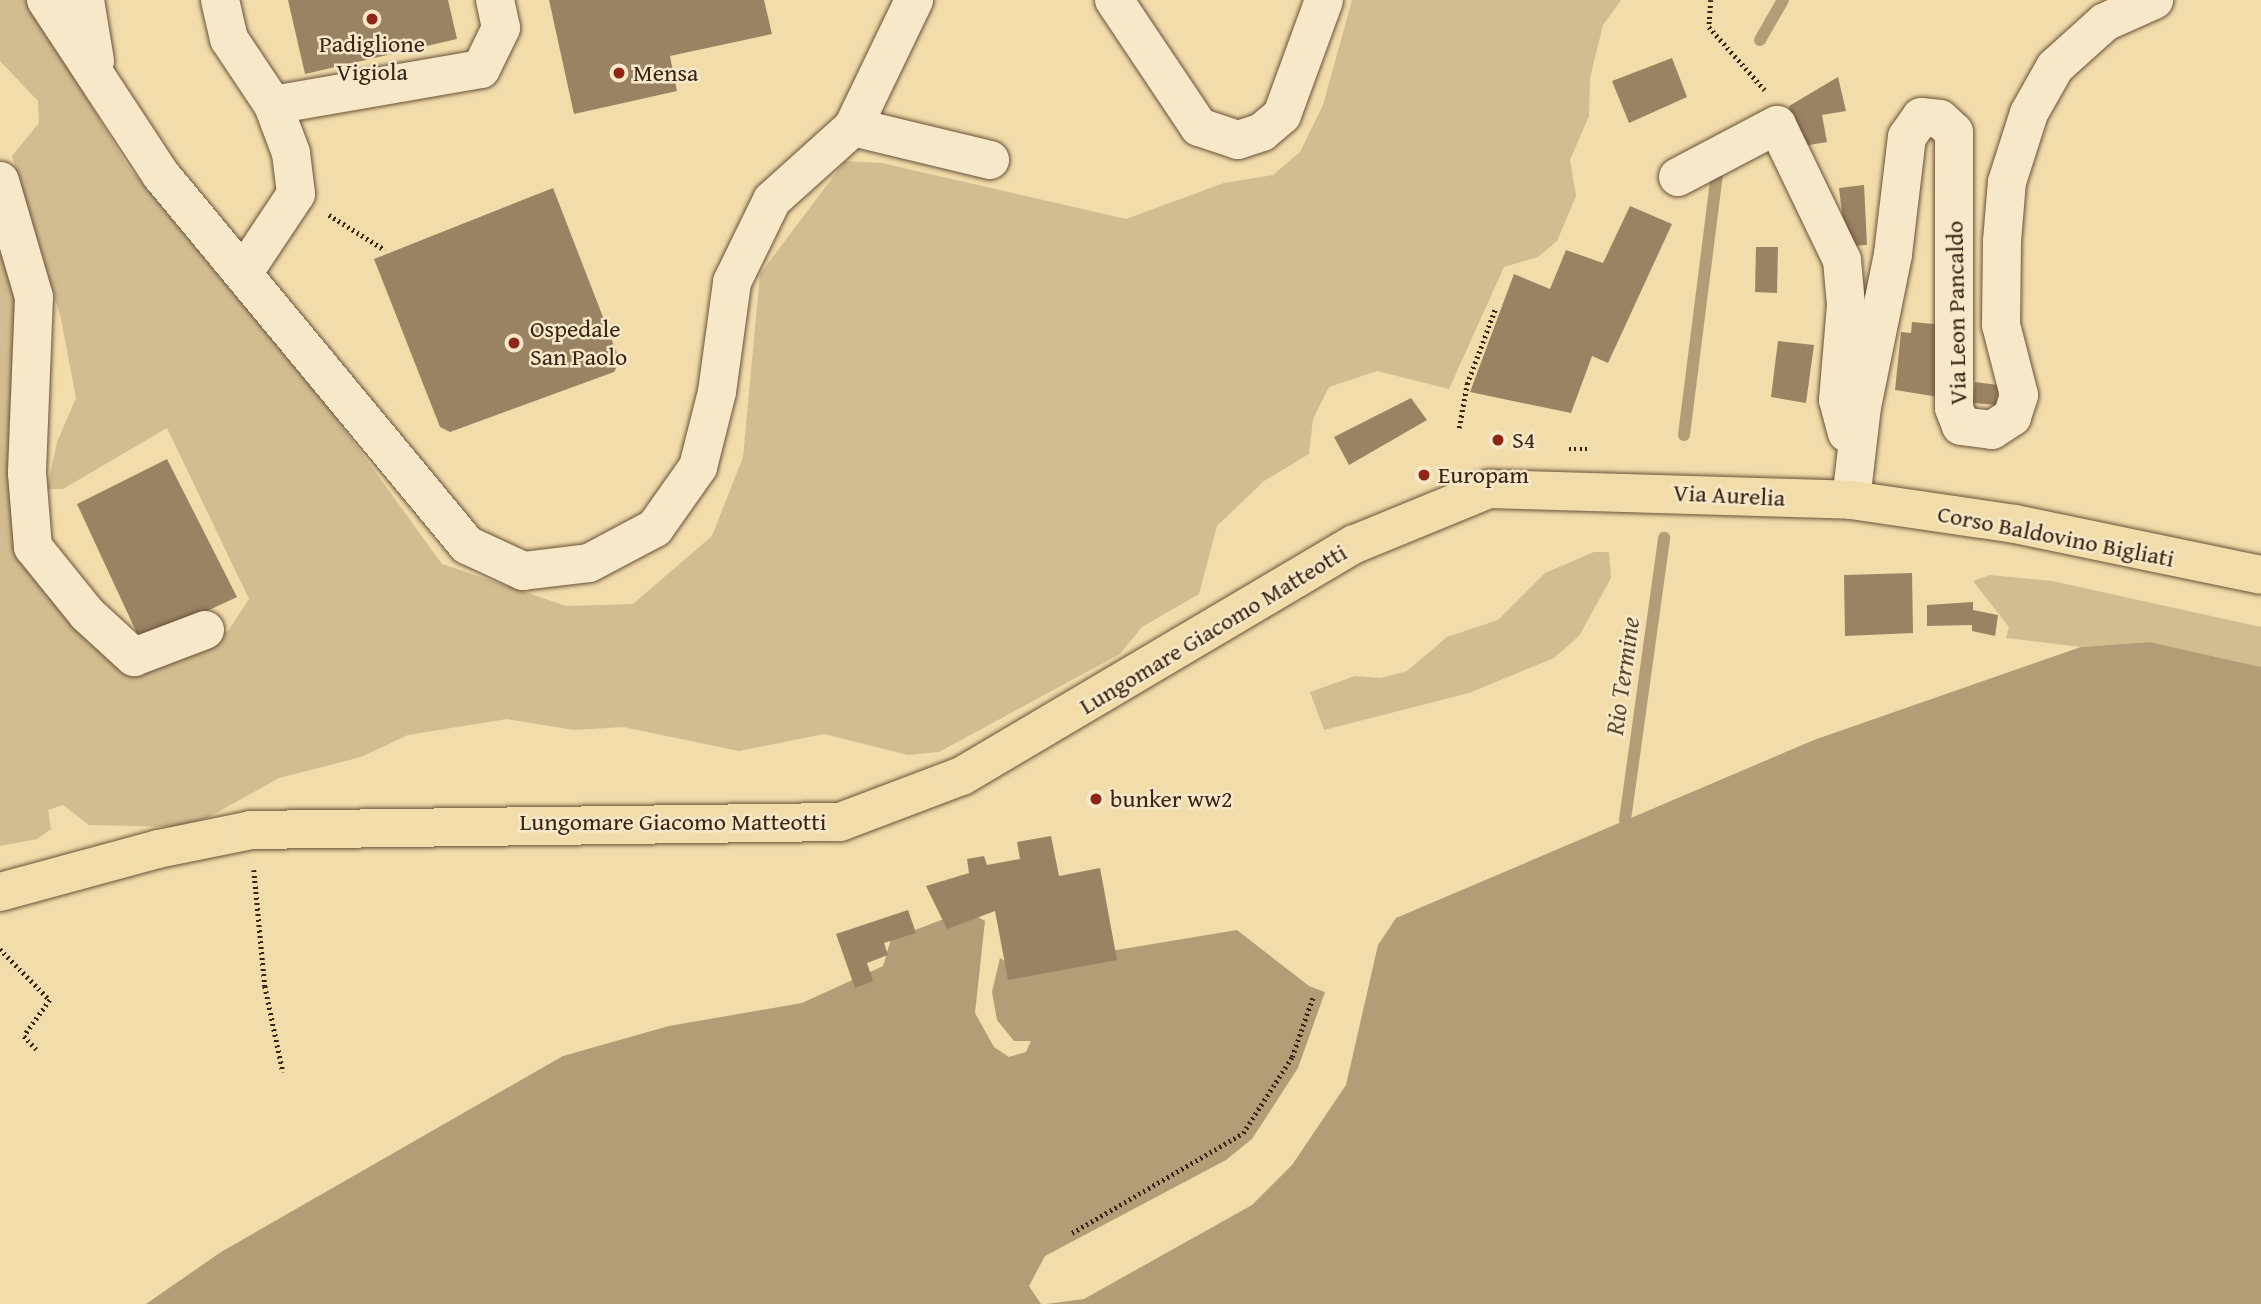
<!DOCTYPE html>
<style>
body{margin:0}
#map{position:relative;width:2261px;height:1304px;overflow:hidden;background:#f1dcaa;font-family:"Gentium Book Plus",serif}
div>[style]{position:absolute}
.green>*{inset:0;background:#d2bd90}
.water>*{inset:0;background:#b39d77}
.stream>*{height:12px;margin:-6px;padding:0 6px;transform-origin:6px;border-radius:6px;background:#b39d77}
.building>*{inset:0;background:#9a8362}
.path>*{height:4.5px;margin-top:-2.25px;transform-origin:0;background:repeating-linear-gradient(90deg,#3c2313 0 2px,transparent 0 5.5px)}
.roads{filter:drop-shadow(0 0 2px #695139) drop-shadow(0 0 2px #695139)}
.minor>*{height:38px;margin:-19px;padding:0 19px;transform-origin:19px;border-radius:19px;background:#f6e8c8}
.major>*{height:38px;margin:-19px;padding:0 19px;transform-origin:19px;border-radius:19px;background:#f1dcaa}
.dots>*{width:19px;height:19px;translate:-50% -50%;box-sizing:border-box;border:4px solid #f6e8c8;border-radius:50%}
span{translate:-50% -50%;white-space:nowrap;text-align:center;line-height:1.15;-webkit-text-stroke:5px #f6e8c8;paint-order:stroke}
.poi-label{font-size:24px;color:#3c2313}
.left{translate:0 -50%;text-align:left}
.street-label{font-size:24px;color:#3c2313}
.water-label{font-size:26px;color:#604831;font-style:italic}
</style>
<div id="map">
<div class="green">
<i style="clip-path:polygon(0 0,27px 0,127px 165px,332px 412px,442px 564px,566px 606px,633px 604px,712px 536px,743px 457px,760px 274px,845px 161px,882px 163px,1126px 219px,1224px 183px,1273px 175px,1300px 152px,1323px 105px,1352px 0,1621px 0,1603px 25px,1590px 78px,1589px 116px,1570px 160px,1576px 196px,1557px 241px,1538px 257px,1504px 267px,1449px 389px,1377px 371px,1329px 387px,1313px 419px,1309px 454px,1264px 481px,1217px 526px,1199px 594px,1142px 627px,1120px 654px,939px 752px,908px 755px,824px 734px,739px 751px,623px 727px,574px 730px,507px 719px,408px 735px,361px 757px,279px 778px,207px 818px,176px 827px,89px 825px,63px 805px,48px 810px,51px 829px,37px 839px,0 846px,0 228px,24px 315px,12px 484px,126px 665px,228px 631px,249px 599px,167px 428px,63px 489px,47px 489px,57px 442px,76px 398px,61px 319px,12px 156px,39px 123px,38px 101px,0 61px)"></i>
<i style="clip-path:polygon(1594px 552px,1609px 552px,1611px 578px,1579px 636px,1554px 658px,1469px 693px,1324px 730px,1310px 692px,1355px 676px,1381px 678px,1407px 671px,1447px 637px,1498px 620px,1545px 573px)"></i>
<i style="clip-path:polygon(1990px 575px,2052px 581px,2261px 627px,2261px 667px,2150px 642px,2081px 647px,2006px 638px,2009px 627px,1973px 581px)"></i>
</div>
<div class="water">
<i style="clip-path:polygon(2150px 642px,2261px 667px,2261px 1304px,1046px 1304px,1084px 1299px,1252px 1205px,1292px 1165px,1346px 1085px,1378px 945px,1396px 918px,1814px 740px,2081px 647px)"></i>
<i style="clip-path:polygon(975px 915px,985px 921px,975px 1013px,994px 1047px,1009px 1057px,1026px 1052px,1031px 1041px,1014px 1041px,997px 1020px,992px 992px,1000px 958px,1014px 967px,1237px 930px,1309px 986px,1325px 992px,1298px 1068px,1252px 1139px,1226px 1160px,1045px 1256px,1029px 1286px,1041px 1304px,146px 1304px,221px 1252px,563px 1056px,669px 1026px,802px 1003px,883px 966px,891px 939px,944px 919px)"></i>
</div>
<div class="stream">
<i style="left:1760px;top:40px;width:46px;rotate:-60.1deg"></i>
<i style="left:1684px;top:435px;width:263px;rotate:-82.8deg"></i>
<i style="left:1625px;top:820px;width:285px;rotate:-82.1deg"></i>
</div>
<div class="building">
<i style="clip-path:polygon(288px 0,448px 0,457px 39px,305px 74px)"></i>
<i style="clip-path:polygon(549px 0,764px 0,772px 34px,670px 56px,677px 91px,574px 114px)"></i>
<i style="clip-path:polygon(1672px 58px,1687px 97px,1629px 123px,1612px 81px)"></i>
<i style="clip-path:polygon(1838px 77px,1846px 111px,1822px 115px,1827px 142px,1792px 148px,1789px 106px)"></i>
<i style="clip-path:polygon(1864px 185px,1867px 245px,1846px 246px,1839px 188px)"></i>
<i style="clip-path:polygon(553px 188px,620px 361px,614px 372px,450px 432px,440px 427px,374px 259px)"></i>
<i style="clip-path:polygon(1630px 206px,1672px 224px,1608px 363px,1592px 356px,1571px 413px,1470px 392px,1514px 274px,1550px 289px,1566px 250px,1603px 263px)"></i>
<i style="clip-path:polygon(1756px 247px,1778px 247px,1777px 293px,1755px 292px)"></i>
<i style="clip-path:polygon(1912px 322px,1944px 325px,1945px 398px,1895px 390px,1901px 332px,1911px 333px)"></i>
<i style="clip-path:polygon(1778px 341px,1814px 345px,1806px 403px,1771px 397px)"></i>
<i style="clip-path:polygon(1975px 382px,1998px 385px,1997px 405px,1973px 403px)"></i>
<i style="clip-path:polygon(1411px 398px,1427px 420px,1349px 465px,1334px 437px)"></i>
<i style="clip-path:polygon(167px 459px,237px 597px,141px 642px,77px 504px)"></i>
<i style="clip-path:polygon(1912px 573px,1913px 633px,1845px 636px,1844px 575px)"></i>
<i style="clip-path:polygon(1973px 602px,1973px 610px,1998px 615px,1995px 636px,1972px 631px,1972px 625px,1927px 626px,1927px 605px)"></i>
<i style="clip-path:polygon(1051px 836px,1059px 876px,1100px 868px,1117px 960px,1008px 980px,995px 911px,947px 929px,926px 886px,969px 873px,967px 859px,984px 856px,987px 865px,1020px 859px,1017px 842px)"></i>
<i style="clip-path:polygon(908px 910px,916px 933px,884px 943px,888px 955px,867px 963px,873px 981px,855px 988px,836px 934px)"></i>
</div>
<div class="path">
<i style="left:1711px;top:0;width:27px;rotate:94deg"></i>
<i style="left:1709px;top:27px;width:84px;rotate:48.4deg"></i>
<i style="left:329px;top:215px;width:66px;rotate:32deg"></i>
<i style="left:1459px;top:428px;width:45px;rotate:-79.7deg"></i>
<i style="left:1467px;top:384px;width:82px;rotate:-69.4deg"></i>
<i style="left:1569px;top:449px;width:19px"></i>
<i style="left:254px;top:870px;width:117px;rotate:84.6deg"></i>
<i style="left:265px;top:986px;width:88px;rotate:78.2deg"></i>
<i style="left:0;top:949px;width:71px;rotate:45.6deg"></i>
<i style="left:50px;top:1000px;width:44px;rotate:125.8deg"></i>
<i style="left:24px;top:1036px;width:18px;rotate:47deg"></i>
<i style="left:1072px;top:1233px;width:198px;rotate:-30.3deg"></i>
<i style="left:1243px;top:1133px;width:90px;rotate:-57.2deg"></i>
<i style="left:1292px;top:1057px;width:64px;rotate:-70.7deg"></i>
</div>
<div class="roads">
<div class="minor">
<i style="left:46px;top:0;width:209px;rotate:56.7deg"></i>
<i style="left:161px;top:175px;width:480px;rotate:50.4deg"></i>
<i style="left:467px;top:545px;width:62px;rotate:24.9deg"></i>
<i style="left:523px;top:571px;width:66px;rotate:-6.9deg"></i>
<i style="left:589px;top:563px;width:75px;rotate:-27.9deg"></i>
<i style="left:655px;top:528px;width:75px;rotate:-54.8deg"></i>
<i style="left:698px;top:467px;width:77px;rotate:-75.8deg"></i>
<i style="left:717px;top:392px;width:111px;rotate:-82.2deg"></i>
<i style="left:732px;top:282px;width:91px;rotate:-64deg"></i>
<i style="left:772px;top:200px;width:109px;rotate:-42deg"></i>
<i style="left:853px;top:127px;width:141px;rotate:-64.3deg"></i>
<i style="left:85px;top:0;width:62px;rotate:80.7deg"></i>
<i style="left:220px;top:0;width:40px;rotate:77deg"></i>
<i style="left:229px;top:39px;width:79px;rotate:56.3deg"></i>
<i style="left:273px;top:105px;width:51px;rotate:69.4deg"></i>
<i style="left:291px;top:153px;width:41px;rotate:83deg"></i>
<i style="left:296px;top:194px;width:94px;rotate:123.7deg"></i>
<i style="left:1114px;top:0;width:153px;rotate:56.2deg"></i>
<i style="left:1199px;top:127px;width:41px;rotate:18.4deg"></i>
<i style="left:1238px;top:140px;width:25px;rotate:-18deg"></i>
<i style="left:1262px;top:132px;width:26px;rotate:-40deg"></i>
<i style="left:1282px;top:115px;width:122px;rotate:-69.9deg"></i>
<i style="left:273px;top:105px;width:211px;rotate:-9.8deg"></i>
<i style="left:481px;top:69px;width:46px;rotate:-64deg"></i>
<i style="left:501px;top:28px;width:29px;rotate:-102deg"></i>
<i style="left:853px;top:127px;width:141px;rotate:13.5deg"></i>
<i style="left:1678px;top:177px;width:112px;rotate:-27.7deg"></i>
<i style="left:1777px;top:125px;width:150px;rotate:64.3deg"></i>
<i style="left:1842px;top:260px;width:45px;rotate:84.9deg"></i>
<i style="left:1846px;top:305px;width:95px;rotate:94.8deg"></i>
<i style="left:1838px;top:400px;width:34px;rotate:75deg"></i>
<i style="left:0;top:181px;width:121px;rotate:73.7deg"></i>
<i style="left:34px;top:297px;width:176px;rotate:92.3deg"></i>
<i style="left:27px;top:473px;width:74px;rotate:85.4deg"></i>
<i style="left:33px;top:547px;width:86px;rotate:51.1deg"></i>
<i style="left:87px;top:614px;width:64px;rotate:42.5deg"></i>
<i style="left:134px;top:657px;width:76px;rotate:-20.8deg"></i>
<i style="left:1851px;top:500px;width:94px;rotate:-83.3deg"></i>
<i style="left:1862px;top:407px;width:156px;rotate:-78.5deg"></i>
<i style="left:1893px;top:254px;width:118px;rotate:-83.2deg"></i>
<i style="left:1907px;top:137px;width:24px;rotate:-55deg"></i>
<i style="left:1921px;top:117px;width:19px;rotate:6deg"></i>
<i style="left:1940px;top:119px;width:19px;rotate:43deg"></i>
<i style="left:1954px;top:132px;width:276px;rotate:90deg"></i>
<i style="left:1954px;top:408px;width:19px;rotate:69deg"></i>
<i style="left:1961px;top:426px;width:31px;rotate:7deg"></i>
<i style="left:1992px;top:430px;width:24px;rotate:-33deg"></i>
<i style="left:2012px;top:417px;width:23px;rotate:-72deg"></i>
<i style="left:2019px;top:395px;width:72px;rotate:-104.4deg"></i>
<i style="left:2001px;top:325px;width:84px;rotate:-89.3deg"></i>
<i style="left:2002px;top:241px;width:59px;rotate:-85.2deg"></i>
<i style="left:2007px;top:182px;width:72px;rotate:-72.3deg"></i>
<i style="left:2029px;top:113px;width:53px;rotate:-60.5deg"></i>
<i style="left:2055px;top:67px;width:67px;rotate:-42deg"></i>
<i style="left:2105px;top:22px;width:54px;rotate:-24.2deg"></i>
</div>
<div class="major">
<i style="left:0;top:892px;width:164px;rotate:-15.2deg"></i>
<i style="left:158px;top:849px;width:95px;rotate:-11.5deg"></i>
<i style="left:251px;top:830px;width:589px;rotate:-0.78deg"></i>
<i style="left:840px;top:822px;width:130px;rotate:-20.7deg"></i>
<i style="left:962px;top:776px;width:456px;rotate:-30.6deg"></i>
<i style="left:1355px;top:544px;width:145px;rotate:-22.3deg"></i>
<i style="left:1489px;top:489px;width:362px;rotate:1.7deg"></i>
<i style="left:1851px;top:500px;width:166px;rotate:8.3deg"></i>
<i style="left:2015px;top:524px;width:251px;rotate:11.7deg"></i>
</div>
</div>
<div class="dots">
<i style="left:372px;top:19px;background:#8f2418"></i>
<i style="left:619px;top:73px;background:#8f2418"></i>
<i style="left:514px;top:343px;background:#8f2418"></i>
<i style="left:1498px;top:440px;background:#8f2418"></i>
<i style="left:1424px;top:475px;background:#8f2418"></i>
<i style="left:1096px;top:799px;background:#8f2418"></i>
</div>
<div class="poi-label">
<span style="left:372px;top:58px">Padiglione<br>Vigiola</span>
<span class="left" style="left:633px;top:73px">Mensa</span>
<span class="left" style="left:530px;top:343px">Ospedale<br>San Paolo</span>
<span class="left" style="left:1512px;top:440px">S4</span>
<span class="left" style="left:1438px;top:475px">Europam</span>
<span class="left" style="left:1110px;top:799px">bunker ww2</span>
</div>
<div class="street-label">
<span style="left:1956px;top:313px;rotate:-91deg">Via Leon Pancaldo</span>
<span style="left:1729px;top:495px;rotate:3deg">Via Aurelia</span>
<span style="left:2056px;top:536px;rotate:11deg">Corso Baldovino Bigliati</span>
<span style="left:1213px;top:629px;rotate:-31deg">Lungomare Giacomo Matteotti</span>
<span style="left:673px;top:822px">Lungomare Giacomo Matteotti</span>
</div>
<div class="water-label">
<span style="left:1622px;top:676px;rotate:-82deg">Rio Termine</span>
</div>
</div>
